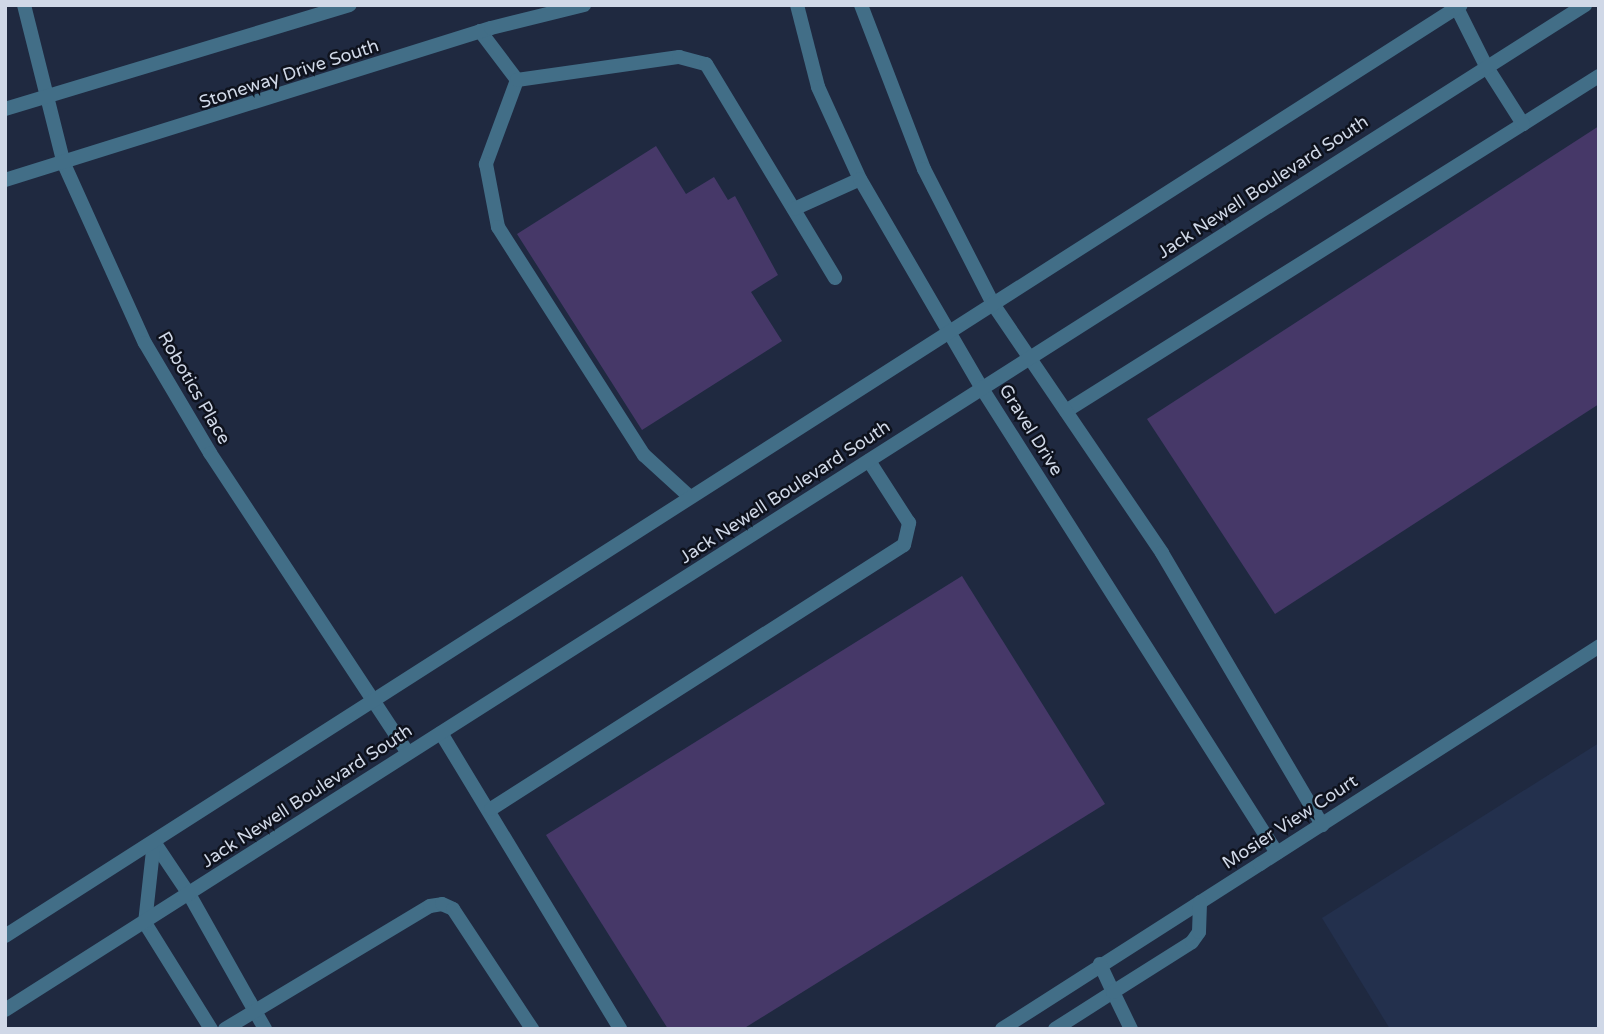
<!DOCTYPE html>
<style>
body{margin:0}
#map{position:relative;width:1604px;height:1034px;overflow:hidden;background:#1f2940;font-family:"Varela Round",sans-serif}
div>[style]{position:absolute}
.built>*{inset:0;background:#23304d}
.building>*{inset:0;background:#463868}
.service>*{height:14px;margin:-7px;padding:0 7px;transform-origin:7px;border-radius:7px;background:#426e87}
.minor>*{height:14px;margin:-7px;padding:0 7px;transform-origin:7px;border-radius:7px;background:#426e87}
span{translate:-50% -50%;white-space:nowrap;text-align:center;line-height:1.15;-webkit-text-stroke:5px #0e121d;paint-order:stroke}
.street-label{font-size:18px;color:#d0d8e7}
.frame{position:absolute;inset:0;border:7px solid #d0d8e7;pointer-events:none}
</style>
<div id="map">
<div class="built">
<i style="clip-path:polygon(1599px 743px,1599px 1029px,1390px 1029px,1322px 918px)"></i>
</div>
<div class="building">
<i style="clip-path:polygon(1599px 126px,1599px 404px,1275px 614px,1147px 419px)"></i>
<i style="clip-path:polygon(656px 146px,686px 194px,714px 177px,728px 200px,735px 196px,778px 275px,751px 292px,782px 341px,642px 430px,517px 234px)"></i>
<i style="clip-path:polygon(962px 576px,1105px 804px,743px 1029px,668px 1029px,546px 835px)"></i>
</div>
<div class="service">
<i style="left:480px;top:31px;width:61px;rotate:52.9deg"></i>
<i style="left:517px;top:80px;width:90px;rotate:110.3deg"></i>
<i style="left:486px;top:164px;width:64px;rotate:79.2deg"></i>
<i style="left:498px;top:227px;width:271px;rotate:57.4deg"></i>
<i style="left:644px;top:455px;width:62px;rotate:42.4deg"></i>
<i style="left:517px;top:80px;width:164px;rotate:-8.1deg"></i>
<i style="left:679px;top:57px;width:28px;rotate:15deg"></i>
<i style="left:706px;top:64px;width:250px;rotate:58.9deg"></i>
<i style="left:1523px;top:124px;width:90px;rotate:-32.3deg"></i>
<i style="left:794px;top:209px;width:72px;rotate:-24.4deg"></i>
<i style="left:1066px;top:411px;width:540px;rotate:-32.13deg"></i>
<i style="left:1523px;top:124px;width:69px;rotate:-122.5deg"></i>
<i style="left:441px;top:733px;width:346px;rotate:58.8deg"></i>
<i style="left:491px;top:809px;width:490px;rotate:-32.6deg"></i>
<i style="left:904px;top:545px;width:23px;rotate:-77deg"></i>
<i style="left:909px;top:523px;width:74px;rotate:-122.8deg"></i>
<i style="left:189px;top:894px;width:155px;rotate:60.6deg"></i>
<i style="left:145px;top:923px;width:125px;rotate:58.1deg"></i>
<i style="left:225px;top:1029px;width:239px;rotate:-31deg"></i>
<i style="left:430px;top:906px;width:12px;rotate:-9deg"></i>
<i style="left:442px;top:904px;width:12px;rotate:24deg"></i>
<i style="left:453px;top:909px;width:144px;rotate:56.6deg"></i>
<i style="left:1002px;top:1029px;width:306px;rotate:-32.6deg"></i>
<i style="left:1055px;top:1029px;width:69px;rotate:-32.5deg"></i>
<i style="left:1113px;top:992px;width:31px;rotate:-115deg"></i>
<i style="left:1131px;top:1029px;width:41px;rotate:-115.9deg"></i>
<i style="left:1113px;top:992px;width:93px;rotate:-32.3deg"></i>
<i style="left:1192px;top:942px;width:12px;rotate:-55deg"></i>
<i style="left:1199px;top:932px;width:30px;rotate:-88deg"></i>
</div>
<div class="minor">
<i style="left:24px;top:5px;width:164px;rotate:75.9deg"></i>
<i style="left:64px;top:164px;width:196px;rotate:65.7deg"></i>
<i style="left:145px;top:343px;width:128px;rotate:59.4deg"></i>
<i style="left:210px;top:453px;width:359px;rotate:56.6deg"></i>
<i style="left:797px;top:5px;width:85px;rotate:75.6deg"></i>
<i style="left:818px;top:87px;width:101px;rotate:65.5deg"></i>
<i style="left:860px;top:179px;width:241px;rotate:59.8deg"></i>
<i style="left:981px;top:387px;width:552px;rotate:57.58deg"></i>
<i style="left:861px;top:5px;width:176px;rotate:69deg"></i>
<i style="left:924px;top:169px;width:152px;rotate:62.9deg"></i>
<i style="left:993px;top:304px;width:301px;rotate:55.8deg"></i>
<i style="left:1162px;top:553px;width:316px;rotate:59.5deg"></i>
<i style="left:1457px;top:8px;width:65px;rotate:63.4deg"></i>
<i style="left:5px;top:109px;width:360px;rotate:-16.8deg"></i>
<i style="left:5px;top:180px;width:509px;rotate:-17.37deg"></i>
<i style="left:491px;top:28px;width:96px;rotate:-13.9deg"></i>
<i style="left:154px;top:842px;width:63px;rotate:56.1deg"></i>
<i style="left:1260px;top:864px;width:403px;rotate:-32.7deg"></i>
<i style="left:145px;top:923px;width:81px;rotate:-83.7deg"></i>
<i style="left:5px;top:936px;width:1728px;rotate:-32.6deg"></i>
<i style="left:5px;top:1010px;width:1873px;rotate:-32.46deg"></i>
</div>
<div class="street-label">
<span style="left:289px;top:74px;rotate:-18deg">Stoneway Drive South</span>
<span style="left:1263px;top:187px;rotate:-33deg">Jack Newell Boulevard South</span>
<span style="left:194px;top:388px;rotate:60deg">Robotics Place</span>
<span style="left:1031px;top:430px;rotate:58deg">Gravel Drive</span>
<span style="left:785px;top:492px;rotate:-33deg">Jack Newell Boulevard South</span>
<span style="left:307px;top:796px;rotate:-33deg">Jack Newell Boulevard South</span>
<span style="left:1290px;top:822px;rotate:-33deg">Mosier View Court</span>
</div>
<div class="frame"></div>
</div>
